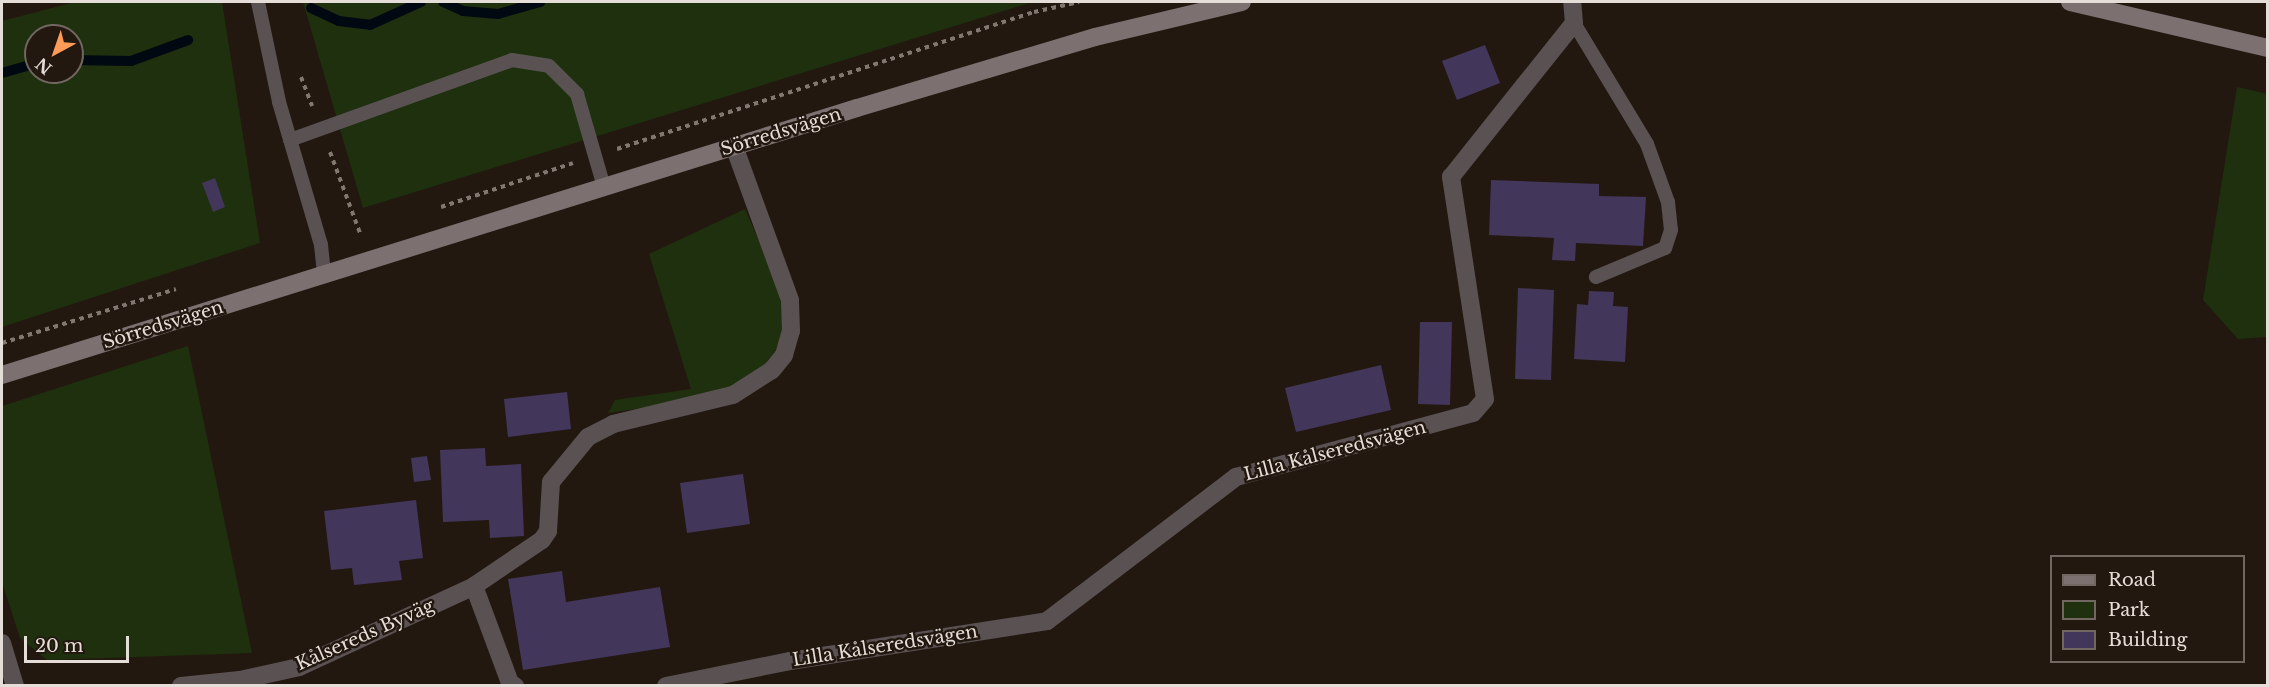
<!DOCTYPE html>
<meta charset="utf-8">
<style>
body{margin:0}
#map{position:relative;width:2269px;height:687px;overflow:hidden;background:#231810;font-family:"Libre Baskerville",serif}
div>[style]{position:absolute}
.green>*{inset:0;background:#1e300d}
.stream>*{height:10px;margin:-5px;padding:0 5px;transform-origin:5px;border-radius:5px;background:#000812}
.building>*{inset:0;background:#42365a}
.path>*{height:4px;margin-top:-2px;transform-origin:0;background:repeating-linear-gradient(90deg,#827871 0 4.5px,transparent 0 9px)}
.lane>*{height:14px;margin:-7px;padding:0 7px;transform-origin:7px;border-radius:7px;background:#595152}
.street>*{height:18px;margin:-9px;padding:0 9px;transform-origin:9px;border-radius:9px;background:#595152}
.secondary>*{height:18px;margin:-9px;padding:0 9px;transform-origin:9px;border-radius:9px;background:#7d7071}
span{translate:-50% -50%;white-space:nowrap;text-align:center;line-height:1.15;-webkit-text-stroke:5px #231810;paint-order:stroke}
.street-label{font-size:18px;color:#e5ddd7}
.frame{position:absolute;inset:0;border:3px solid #e5ddd7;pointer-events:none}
.legend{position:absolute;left:2050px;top:555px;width:195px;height:108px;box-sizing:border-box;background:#231810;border:2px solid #716760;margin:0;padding:8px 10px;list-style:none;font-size:18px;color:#e5ddd7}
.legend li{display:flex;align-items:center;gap:12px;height:30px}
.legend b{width:30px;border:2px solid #716760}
.north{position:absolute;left:24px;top:24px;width:60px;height:60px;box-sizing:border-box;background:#231810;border:2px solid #716760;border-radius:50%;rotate:220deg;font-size:16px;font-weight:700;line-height:24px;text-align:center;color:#e5ddd7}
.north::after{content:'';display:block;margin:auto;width:21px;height:27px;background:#fe9b59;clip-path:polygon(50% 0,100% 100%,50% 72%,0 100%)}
.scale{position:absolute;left:24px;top:636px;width:105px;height:27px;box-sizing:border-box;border:3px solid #e5ddd7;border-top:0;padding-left:8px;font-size:18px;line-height:21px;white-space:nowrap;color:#e5ddd7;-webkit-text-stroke:4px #231810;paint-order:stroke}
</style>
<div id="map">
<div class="green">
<i style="clip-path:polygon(evenodd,75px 2px,222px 2px,260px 243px,2px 327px,2px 21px,75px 2px,36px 36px,72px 36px,72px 72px,36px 72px,36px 36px)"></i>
<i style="clip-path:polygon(303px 2px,1033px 2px,363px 208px)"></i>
<i style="clip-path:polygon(2237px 87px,2268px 94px,2267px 337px,2238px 339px,2203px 300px)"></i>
<i style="clip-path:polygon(745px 209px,780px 290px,783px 332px,775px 352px,760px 370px,733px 386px,684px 402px,608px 413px,615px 400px,691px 389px,649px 254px)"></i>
<i style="clip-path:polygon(188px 346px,252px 653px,47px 660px,20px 638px,2px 582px,2px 406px)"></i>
</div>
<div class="stream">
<i style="left:443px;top:2px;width:22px;rotate:24deg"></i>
<i style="left:463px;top:11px;width:35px;rotate:5deg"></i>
<i style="left:498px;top:14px;width:44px;rotate:-15.9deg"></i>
<i style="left:311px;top:8px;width:31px;rotate:25deg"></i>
<i style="left:339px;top:21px;width:31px;rotate:7deg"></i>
<i style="left:370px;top:25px;width:56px;rotate:-24.3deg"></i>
<i style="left:72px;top:60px;width:59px;rotate:1deg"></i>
<i style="left:131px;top:61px;width:61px;rotate:-20.2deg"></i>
<i style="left:2px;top:73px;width:35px;rotate:-16deg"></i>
</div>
<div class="building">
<i style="clip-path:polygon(1485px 45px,1500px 83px,1457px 100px,1442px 61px)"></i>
<i style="clip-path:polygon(215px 178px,225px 207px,213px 212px,202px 183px)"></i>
<i style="clip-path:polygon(1491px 180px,1599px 184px,1599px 196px,1646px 197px,1643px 246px,1576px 243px,1575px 261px,1552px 260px,1554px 238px,1489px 235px)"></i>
<i style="clip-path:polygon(1518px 288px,1554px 290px,1551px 380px,1515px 379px)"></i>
<i style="clip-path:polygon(1589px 291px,1614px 292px,1613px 306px,1628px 307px,1625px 362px,1574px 359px,1577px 304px,1588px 305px)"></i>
<i style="clip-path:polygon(1420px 322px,1452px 322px,1450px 405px,1418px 404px)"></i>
<i style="clip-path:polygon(1381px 365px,1391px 410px,1296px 432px,1285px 388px)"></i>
<i style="clip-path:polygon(567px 392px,571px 429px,508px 437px,504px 399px)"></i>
<i style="clip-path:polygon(485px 448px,486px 466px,521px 464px,524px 536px,490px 538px,489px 520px,443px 522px,440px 450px)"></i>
<i style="clip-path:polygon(427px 456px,431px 480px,414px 482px,411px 458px)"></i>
<i style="clip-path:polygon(743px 474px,750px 524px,687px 533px,680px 483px)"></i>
<i style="clip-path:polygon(416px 500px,423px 558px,399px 561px,402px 580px,354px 585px,352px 568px,331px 570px,324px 511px)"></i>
<i style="clip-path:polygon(562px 571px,566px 602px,660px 587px,670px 647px,523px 670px,508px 579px)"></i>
</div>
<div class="path">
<i style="left:301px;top:77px;width:31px;rotate:69deg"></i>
<i style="left:617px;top:149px;width:439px;rotate:-18.2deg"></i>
<i style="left:1034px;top:12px;width:46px;rotate:-12.5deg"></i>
<i style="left:330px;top:152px;width:86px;rotate:69.7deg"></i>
<i style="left:441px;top:207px;width:139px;rotate:-18.4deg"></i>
<i style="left:2px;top:343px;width:182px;rotate:-17.2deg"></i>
</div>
<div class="lane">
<i style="left:258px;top:2px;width:102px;rotate:78.1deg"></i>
<i style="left:279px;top:102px;width:149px;rotate:73.6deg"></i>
<i style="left:321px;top:245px;width:30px;rotate:84deg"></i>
<i style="left:1574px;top:23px;width:141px;rotate:58.9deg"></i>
<i style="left:1647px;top:144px;width:62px;rotate:70.1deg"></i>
<i style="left:1668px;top:202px;width:28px;rotate:84deg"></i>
<i style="left:1671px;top:230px;width:19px;rotate:108deg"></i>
<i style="left:1665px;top:248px;width:75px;rotate:157.2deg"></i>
<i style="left:290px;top:140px;width:236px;rotate:-19.8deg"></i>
<i style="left:512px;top:60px;width:37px;rotate:9deg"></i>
<i style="left:549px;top:66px;width:40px;rotate:45deg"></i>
<i style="left:577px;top:94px;width:97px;rotate:73.8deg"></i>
</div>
<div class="street">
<i style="left:474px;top:586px;width:103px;rotate:69.6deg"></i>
<i style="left:510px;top:683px;width:6px;rotate:31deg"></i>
<i style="left:2px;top:643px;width:45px;rotate:73.2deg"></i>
<i style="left:181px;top:686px;width:59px;rotate:-5.8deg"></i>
<i style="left:240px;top:680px;width:60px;rotate:-12.4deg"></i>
<i style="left:299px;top:667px;width:193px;rotate:-24.8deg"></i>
<i style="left:474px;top:586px;width:82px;rotate:-34.1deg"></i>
<i style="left:542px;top:540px;width:11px;rotate:-56deg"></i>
<i style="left:548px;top:531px;width:49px;rotate:-86.5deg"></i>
<i style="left:551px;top:482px;width:58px;rotate:-50.6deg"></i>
<i style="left:588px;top:437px;width:28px;rotate:-27deg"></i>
<i style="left:613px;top:424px;width:123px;rotate:-13.6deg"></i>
<i style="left:733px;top:395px;width:46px;rotate:-32.7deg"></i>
<i style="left:772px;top:370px;width:19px;rotate:-51deg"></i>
<i style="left:784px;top:355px;width:25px;rotate:-74deg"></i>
<i style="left:791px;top:331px;width:31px;rotate:-92deg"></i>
<i style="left:790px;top:300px;width:164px;rotate:-110deg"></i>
<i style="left:666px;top:686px;width:126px;rotate:-11.4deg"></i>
<i style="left:790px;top:661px;width:260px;rotate:-8.8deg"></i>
<i style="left:1047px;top:621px;width:238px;rotate:-37.3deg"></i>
<i style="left:1236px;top:477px;width:245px;rotate:-15.1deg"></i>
<i style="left:1473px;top:413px;width:18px;rotate:-49deg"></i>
<i style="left:1485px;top:399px;width:225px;rotate:-98.7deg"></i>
<i style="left:1451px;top:177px;width:197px;rotate:-51.4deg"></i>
<i style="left:1574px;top:23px;width:21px;rotate:-95deg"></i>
</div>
<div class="secondary">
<i style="left:2070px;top:2px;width:203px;rotate:13.1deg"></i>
<i style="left:2px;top:375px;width:896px;rotate:-17.34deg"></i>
<i style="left:857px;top:108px;width:248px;rotate:-16.6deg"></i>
<i style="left:1095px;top:37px;width:151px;rotate:-13.4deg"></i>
</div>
<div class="street-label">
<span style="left:781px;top:132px;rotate:-17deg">Sörredsvägen</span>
<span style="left:163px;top:325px;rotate:-17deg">Sörredsvägen</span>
<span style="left:1335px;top:451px;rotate:-15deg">Lilla Kålseredsvägen</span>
<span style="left:365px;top:635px;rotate:-24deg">Kålsereds Byväg</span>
<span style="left:885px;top:646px;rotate:-9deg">Lilla Kålseredsvägen</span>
</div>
<div class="frame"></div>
<ul class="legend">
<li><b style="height:8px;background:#7d7071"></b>Road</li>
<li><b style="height:16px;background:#1e300d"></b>Park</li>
<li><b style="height:16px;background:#42365a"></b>Building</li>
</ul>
<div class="north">N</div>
<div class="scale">20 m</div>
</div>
